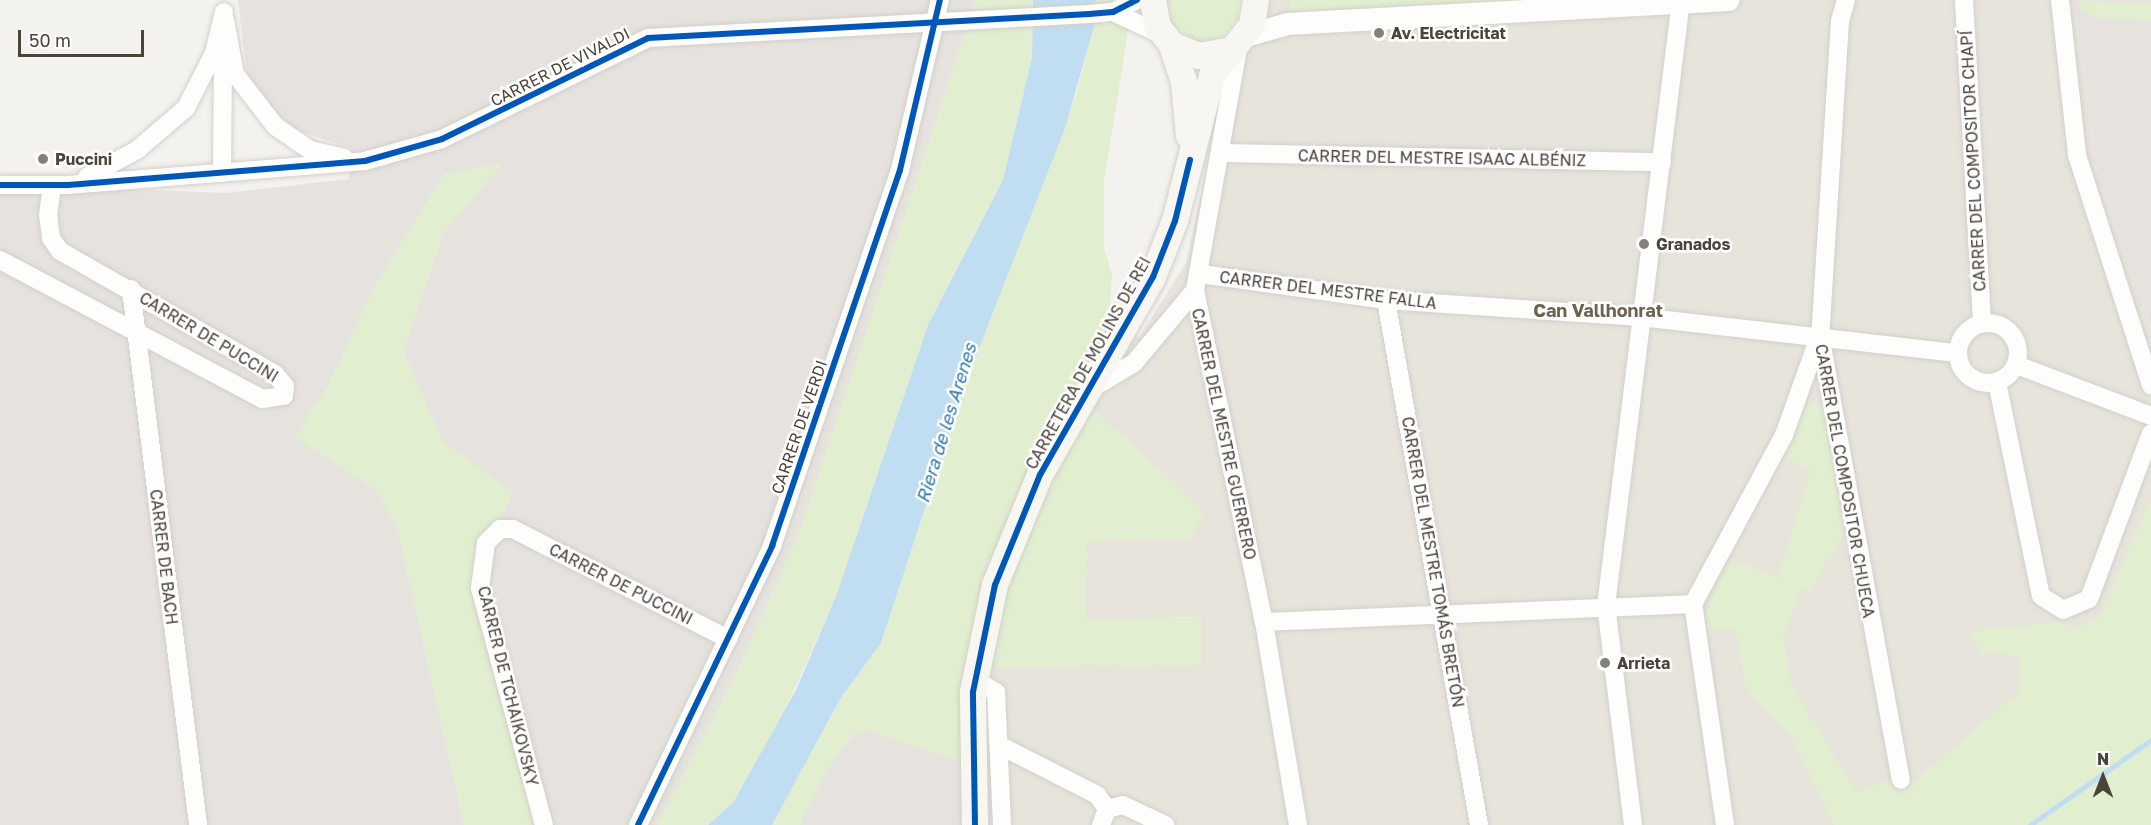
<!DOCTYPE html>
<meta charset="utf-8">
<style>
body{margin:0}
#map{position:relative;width:2151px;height:825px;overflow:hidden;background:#f4f2ee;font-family:"Golos Text",sans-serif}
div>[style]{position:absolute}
.residential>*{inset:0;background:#e7e4dc}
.industrial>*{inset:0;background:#e6e2de}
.green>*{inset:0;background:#e1eecf}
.water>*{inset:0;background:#c0ddf1}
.stream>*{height:5px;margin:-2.5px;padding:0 2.5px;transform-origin:2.5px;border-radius:2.5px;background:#c0ddf1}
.roads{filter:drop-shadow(0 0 2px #d2d0cb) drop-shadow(0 0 2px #d2d0cb)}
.minor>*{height:18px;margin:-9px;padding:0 9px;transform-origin:9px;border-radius:9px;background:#fdfdfc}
.minor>.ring{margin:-9px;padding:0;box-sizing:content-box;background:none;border:18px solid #fdfdfc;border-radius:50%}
.tertiary>*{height:22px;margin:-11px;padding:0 11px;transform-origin:11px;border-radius:11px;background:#fdfdfc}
.secondary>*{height:26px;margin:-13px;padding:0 13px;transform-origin:13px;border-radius:13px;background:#f7f6f1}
.cycleway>*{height:6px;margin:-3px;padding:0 3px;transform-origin:3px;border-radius:3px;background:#0057b8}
.dots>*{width:16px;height:16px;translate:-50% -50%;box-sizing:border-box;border:3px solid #fff;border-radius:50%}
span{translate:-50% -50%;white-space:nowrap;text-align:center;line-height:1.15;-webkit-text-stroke:5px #fff;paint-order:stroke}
.poi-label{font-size:16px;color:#4b4439;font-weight:700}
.left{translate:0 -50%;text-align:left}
.street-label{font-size:16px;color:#4b4439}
.neighbourhood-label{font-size:18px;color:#6e6250;font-weight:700}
.water-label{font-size:18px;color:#2e7ab2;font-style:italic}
.north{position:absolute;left:2073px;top:747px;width:60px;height:60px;-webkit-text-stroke:4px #fff;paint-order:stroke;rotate:0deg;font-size:16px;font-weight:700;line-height:24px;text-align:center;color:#4b4439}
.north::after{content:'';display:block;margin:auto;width:21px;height:27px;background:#4b4439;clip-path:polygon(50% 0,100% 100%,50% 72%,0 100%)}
.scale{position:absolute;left:18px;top:30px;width:126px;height:27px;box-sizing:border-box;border:3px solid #4b4439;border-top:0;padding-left:8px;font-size:18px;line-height:21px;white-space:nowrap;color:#4b4439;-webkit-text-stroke:4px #fff;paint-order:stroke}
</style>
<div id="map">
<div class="residential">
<i style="clip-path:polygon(1264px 0,2073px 0,2100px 181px,2151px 327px,2151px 500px,2100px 617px,2083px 627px,2047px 623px,1981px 654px,2000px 652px,2020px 659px,2020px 692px,1906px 789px,1894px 825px,990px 825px,984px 733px,991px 667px,1200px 665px,1200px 617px,1085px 620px,1087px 540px,1190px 540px,1204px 511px,1093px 410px,1186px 263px,1228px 70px)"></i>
</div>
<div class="industrial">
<i style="clip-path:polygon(238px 0,976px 0,799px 534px,734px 679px,657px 825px,544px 825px,480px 564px,513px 492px,443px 443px,403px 351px,443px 234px,502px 163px,445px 174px,376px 284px,327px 388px,295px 437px,376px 490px,397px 526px,464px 825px,0 825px,0 185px,226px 193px,349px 179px,351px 148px,295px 130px,260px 98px,247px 74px)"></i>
<i style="clip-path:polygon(2073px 0,2151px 0,2151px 327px,2100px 181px)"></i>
<i style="clip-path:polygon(866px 730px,986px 770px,990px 825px,799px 825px,831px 763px,854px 734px)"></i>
</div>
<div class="green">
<i style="clip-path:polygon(976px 0,1033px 0,1032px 58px,1003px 180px,928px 325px,838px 591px,776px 731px,733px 803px,708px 825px,657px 825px,734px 679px,799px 534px)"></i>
<i style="clip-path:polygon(1095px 0,1133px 0,1104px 182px,1104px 248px,1112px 275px,1109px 319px,1139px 338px,1093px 410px,1204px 511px,1191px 540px,1087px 541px,1085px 620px,1201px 617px,1201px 665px,992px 667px,986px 770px,866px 730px,854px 734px,831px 763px,799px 825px,772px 825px,840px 699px,881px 643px,967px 379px,1076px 94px,1094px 27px)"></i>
<i style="clip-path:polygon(1168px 0,1239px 0,1239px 15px,1223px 37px,1198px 43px,1172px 24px)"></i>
<i style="clip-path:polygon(1291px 0,1586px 0,1289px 13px)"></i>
<i style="clip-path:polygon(2081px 0,2151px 4px,2151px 21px,2094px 17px,2080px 9px)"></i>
<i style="clip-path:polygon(503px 163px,443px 234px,403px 351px,443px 442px,513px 492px,480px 564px,544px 825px,464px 825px,397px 526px,376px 490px,295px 437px,327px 388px,376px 284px,445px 174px)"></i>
<i style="clip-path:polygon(1810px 401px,1825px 405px,1844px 533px,1810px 591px,1802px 586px,1783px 636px,1791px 685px,1856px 792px,1888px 780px,1901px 780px,1906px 789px,2020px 692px,2020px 659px,2000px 652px,1981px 654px,1970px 631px,2047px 623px,2083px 627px,2100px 617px,2151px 500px,2151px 825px,1834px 825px,1792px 738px,1746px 688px,1736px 630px,1707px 631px,1705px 613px,1731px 558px,1778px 578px,1811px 470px,1781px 456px)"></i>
</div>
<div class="water">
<i style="clip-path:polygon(1033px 0,1095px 0,1094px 27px,1065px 128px,967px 379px,881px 643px,840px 699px,772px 825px,708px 825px,733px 803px,796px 690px,838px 591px,928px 325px,1003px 180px,1032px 58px)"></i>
</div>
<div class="stream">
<i style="left:2030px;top:825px;width:148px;rotate:-35.1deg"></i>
</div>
<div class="roads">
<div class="minor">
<i style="left:1846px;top:0;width:22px;rotate:106deg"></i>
<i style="left:1840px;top:21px;width:315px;rotate:93.6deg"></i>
<i style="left:1820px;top:335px;width:452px;rotate:79.7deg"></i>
<i style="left:1964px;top:0;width:324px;rotate:86.8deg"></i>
<i style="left:2060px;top:0;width:156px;rotate:83.7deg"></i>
<i style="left:2077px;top:155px;width:242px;rotate:72.2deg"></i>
<i style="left:1113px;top:12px;width:54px;rotate:25.1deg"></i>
<i style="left:225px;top:20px;width:55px;rotate:79.5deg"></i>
<i style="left:235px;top:74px;width:66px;rotate:52.4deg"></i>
<i style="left:275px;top:126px;width:42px;rotate:34.4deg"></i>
<i style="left:310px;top:150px;width:35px;rotate:13deg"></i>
<i style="left:1239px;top:43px;width:251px;rotate:100.1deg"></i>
<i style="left:1195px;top:290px;width:339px;rotate:78.3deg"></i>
<i style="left:1264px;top:622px;width:206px;rotate:80.5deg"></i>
<i style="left:1223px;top:153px;width:439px;rotate:1.2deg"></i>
<i style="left:222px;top:173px;width:121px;rotate:-89.5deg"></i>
<i style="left:87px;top:177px;width:57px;rotate:-28.4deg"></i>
<i style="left:137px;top:150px;width:65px;rotate:-40.6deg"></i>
<i style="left:186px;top:108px;width:62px;rotate:-63deg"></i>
<i style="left:214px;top:53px;width:42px;rotate:-76.3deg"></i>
<i style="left:0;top:185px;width:68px"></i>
<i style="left:68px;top:185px;width:298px;rotate:-4.6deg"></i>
<i style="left:365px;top:161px;width:80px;rotate:-15.9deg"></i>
<i style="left:442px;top:139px;width:229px;rotate:-26.1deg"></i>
<i style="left:648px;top:38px;width:442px;rotate:-3.1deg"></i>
<i style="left:1089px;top:14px;width:24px;rotate:-5deg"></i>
<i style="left:1113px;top:12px;width:27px;rotate:-27deg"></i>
<i style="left:0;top:260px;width:297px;rotate:27.9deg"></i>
<i style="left:262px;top:399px;width:22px;rotate:-8deg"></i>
<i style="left:284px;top:396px;width:10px;rotate:-84deg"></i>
<i style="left:285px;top:386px;width:16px;rotate:-130deg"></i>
<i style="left:275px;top:374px;width:248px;rotate:-150.2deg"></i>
<i style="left:60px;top:251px;width:16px;rotate:-125deg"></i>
<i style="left:51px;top:238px;width:23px;rotate:-97deg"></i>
<i style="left:48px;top:215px;width:30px;rotate:-82deg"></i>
<i style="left:1201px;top:274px;width:187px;rotate:8deg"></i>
<i style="left:1386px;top:300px;width:255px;rotate:3.8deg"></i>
<i style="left:1640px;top:317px;width:319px;rotate:6.5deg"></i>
<i style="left:131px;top:289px;width:540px;rotate:82.87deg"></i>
<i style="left:1386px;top:300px;width:533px;rotate:79.95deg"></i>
<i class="ring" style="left:1958px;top:323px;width:42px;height:42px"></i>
<i style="left:2017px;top:365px;width:143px;rotate:20.8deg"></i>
<i style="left:1997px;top:382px;width:218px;rotate:78.4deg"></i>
<i style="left:2041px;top:596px;width:26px;rotate:32deg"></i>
<i style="left:2063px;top:610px;width:28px;rotate:-23deg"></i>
<i style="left:2089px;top:599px;width:177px;rotate:-69.5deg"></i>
<i style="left:1086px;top:392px;width:56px;rotate:-31.1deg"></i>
<i style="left:1134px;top:363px;width:95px;rotate:-50.1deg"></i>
<i style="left:1264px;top:622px;width:429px;rotate:-2.4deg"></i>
<i style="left:974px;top:679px;width:26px;rotate:31deg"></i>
<i style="left:996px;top:692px;width:133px;rotate:87.4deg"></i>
<i style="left:1001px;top:746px;width:108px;rotate:27deg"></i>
<i style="left:1097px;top:795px;width:17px;rotate:54deg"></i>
<i style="left:544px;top:825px;width:245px;rotate:-105.1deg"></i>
<i style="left:480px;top:588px;width:45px;rotate:-82.4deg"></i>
<i style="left:486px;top:543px;width:20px;rotate:-45deg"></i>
<i style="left:500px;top:529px;width:13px"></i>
<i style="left:513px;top:529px;width:242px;rotate:27.1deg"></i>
<i style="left:638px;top:825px;width:310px;rotate:-64.3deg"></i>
<i style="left:772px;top:546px;width:397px;rotate:-71.2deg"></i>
<i style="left:900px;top:170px;width:175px;rotate:-76.8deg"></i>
<i style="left:1101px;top:825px;width:17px;rotate:-69deg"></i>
<i style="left:1107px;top:809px;width:16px;rotate:-14deg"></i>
<i style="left:1123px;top:805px;width:47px;rotate:25.5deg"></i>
<i style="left:1633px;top:825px;width:221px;rotate:-97deg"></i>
<i style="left:1606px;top:606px;width:611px;rotate:-82.94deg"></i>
<i style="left:1725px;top:825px;width:223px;rotate:-98.2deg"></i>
<i style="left:1693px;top:604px;width:192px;rotate:-61.7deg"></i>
<i style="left:1784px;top:435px;width:104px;rotate:-70.3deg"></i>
</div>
<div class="tertiary">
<i style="left:1246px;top:36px;width:44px;rotate:-15.9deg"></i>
<i style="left:1288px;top:24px;width:441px;rotate:-3.1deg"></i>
</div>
<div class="secondary">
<i style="left:1153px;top:0;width:27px;rotate:80deg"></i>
<i style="left:1158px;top:27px;width:23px;rotate:52deg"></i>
<i style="left:1172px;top:45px;width:29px;rotate:22deg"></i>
<i style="left:1199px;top:56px;width:29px;rotate:-10deg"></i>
<i style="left:1172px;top:45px;width:38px;rotate:72deg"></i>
<i style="left:1184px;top:81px;width:55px;rotate:84.8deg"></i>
<i style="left:975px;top:825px;width:133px;rotate:-90.9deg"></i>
<i style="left:973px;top:692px;width:109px;rotate:-78.4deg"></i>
<i style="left:995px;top:585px;width:119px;rotate:-67.8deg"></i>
<i style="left:1040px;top:475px;width:228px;rotate:-60.3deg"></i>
<i style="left:1153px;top:277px;width:60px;rotate:-68.6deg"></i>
<i style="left:1175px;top:221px;width:150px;rotate:-75.7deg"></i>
<i style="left:1212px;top:76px;width:65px;rotate:-51.9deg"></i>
<i style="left:1252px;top:25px;width:25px;rotate:-81deg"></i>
</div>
</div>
<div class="cycleway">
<i style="left:0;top:185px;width:68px"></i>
<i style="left:68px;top:185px;width:298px;rotate:-4.6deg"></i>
<i style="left:365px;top:161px;width:80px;rotate:-15.9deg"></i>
<i style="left:442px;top:139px;width:229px;rotate:-26.1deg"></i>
<i style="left:648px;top:38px;width:442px;rotate:-3.1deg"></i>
<i style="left:1089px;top:14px;width:24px;rotate:-5deg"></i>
<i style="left:1113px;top:12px;width:27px;rotate:-27deg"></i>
<i style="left:638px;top:825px;width:310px;rotate:-64.3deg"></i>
<i style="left:772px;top:546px;width:397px;rotate:-71.2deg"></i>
<i style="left:900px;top:170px;width:175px;rotate:-76.8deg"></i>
<i style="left:975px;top:825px;width:133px;rotate:-90.9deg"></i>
<i style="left:973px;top:692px;width:109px;rotate:-78.4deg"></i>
<i style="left:995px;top:585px;width:119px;rotate:-67.8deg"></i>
<i style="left:1040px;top:475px;width:228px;rotate:-60.3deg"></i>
<i style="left:1153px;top:277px;width:60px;rotate:-68.6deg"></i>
<i style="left:1175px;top:221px;width:63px;rotate:-76.2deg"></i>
</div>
<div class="dots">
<i style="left:1379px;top:33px;background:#868178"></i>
<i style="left:43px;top:159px;background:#868178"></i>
<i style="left:1644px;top:244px;background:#868178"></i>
<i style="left:1605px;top:663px;background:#868178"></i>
</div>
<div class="poi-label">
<span class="left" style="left:1391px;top:33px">Av. Electricitat</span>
<span class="left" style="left:55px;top:159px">Puccini</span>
<span class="left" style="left:1656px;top:244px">Granados</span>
<span class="left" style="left:1617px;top:663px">Arrieta</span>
</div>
<div class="street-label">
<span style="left:560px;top:67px;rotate:-27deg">CARRER DE VIVALDI</span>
<span style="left:1442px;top:158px;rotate:1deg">CARRER DEL MESTRE ISAAC ALBÉNIZ</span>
<span style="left:1973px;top:161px;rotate:-93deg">CARRER DEL COMPOSITOR CHAPÍ</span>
<span style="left:1328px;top:290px;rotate:7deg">CARRER DEL MESTRE FALLA</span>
<span style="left:209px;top:337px;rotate:31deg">CARRER DE PUCCINI</span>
<span style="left:1088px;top:363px;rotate:-61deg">CARRETERA DE MOLINS DE REI</span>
<span style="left:799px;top:427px;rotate:-71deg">CARRER DE VERDI</span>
<span style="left:1224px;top:434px;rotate:78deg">CARRER DEL MESTRE GUERRERO</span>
<span style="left:1845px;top:481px;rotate:80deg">CARRER DEL COMPOSITOR CHUECA</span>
<span style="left:164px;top:557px;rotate:83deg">CARRER DE BACH</span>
<span style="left:1433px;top:562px;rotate:80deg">CARRER DEL MESTRE TOMÁS BRETÓN</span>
<span style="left:621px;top:584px;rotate:27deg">CARRER DE PUCCINI</span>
<span style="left:508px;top:686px;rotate:76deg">CARRER DE TCHAIKOVSKY</span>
</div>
<div class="neighbourhood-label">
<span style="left:1598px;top:310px">Can Vallhonrat</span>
</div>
<div class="water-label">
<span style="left:946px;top:423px;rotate:-73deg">Riera de les Arenes</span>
</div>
<div class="north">N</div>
<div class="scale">50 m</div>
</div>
